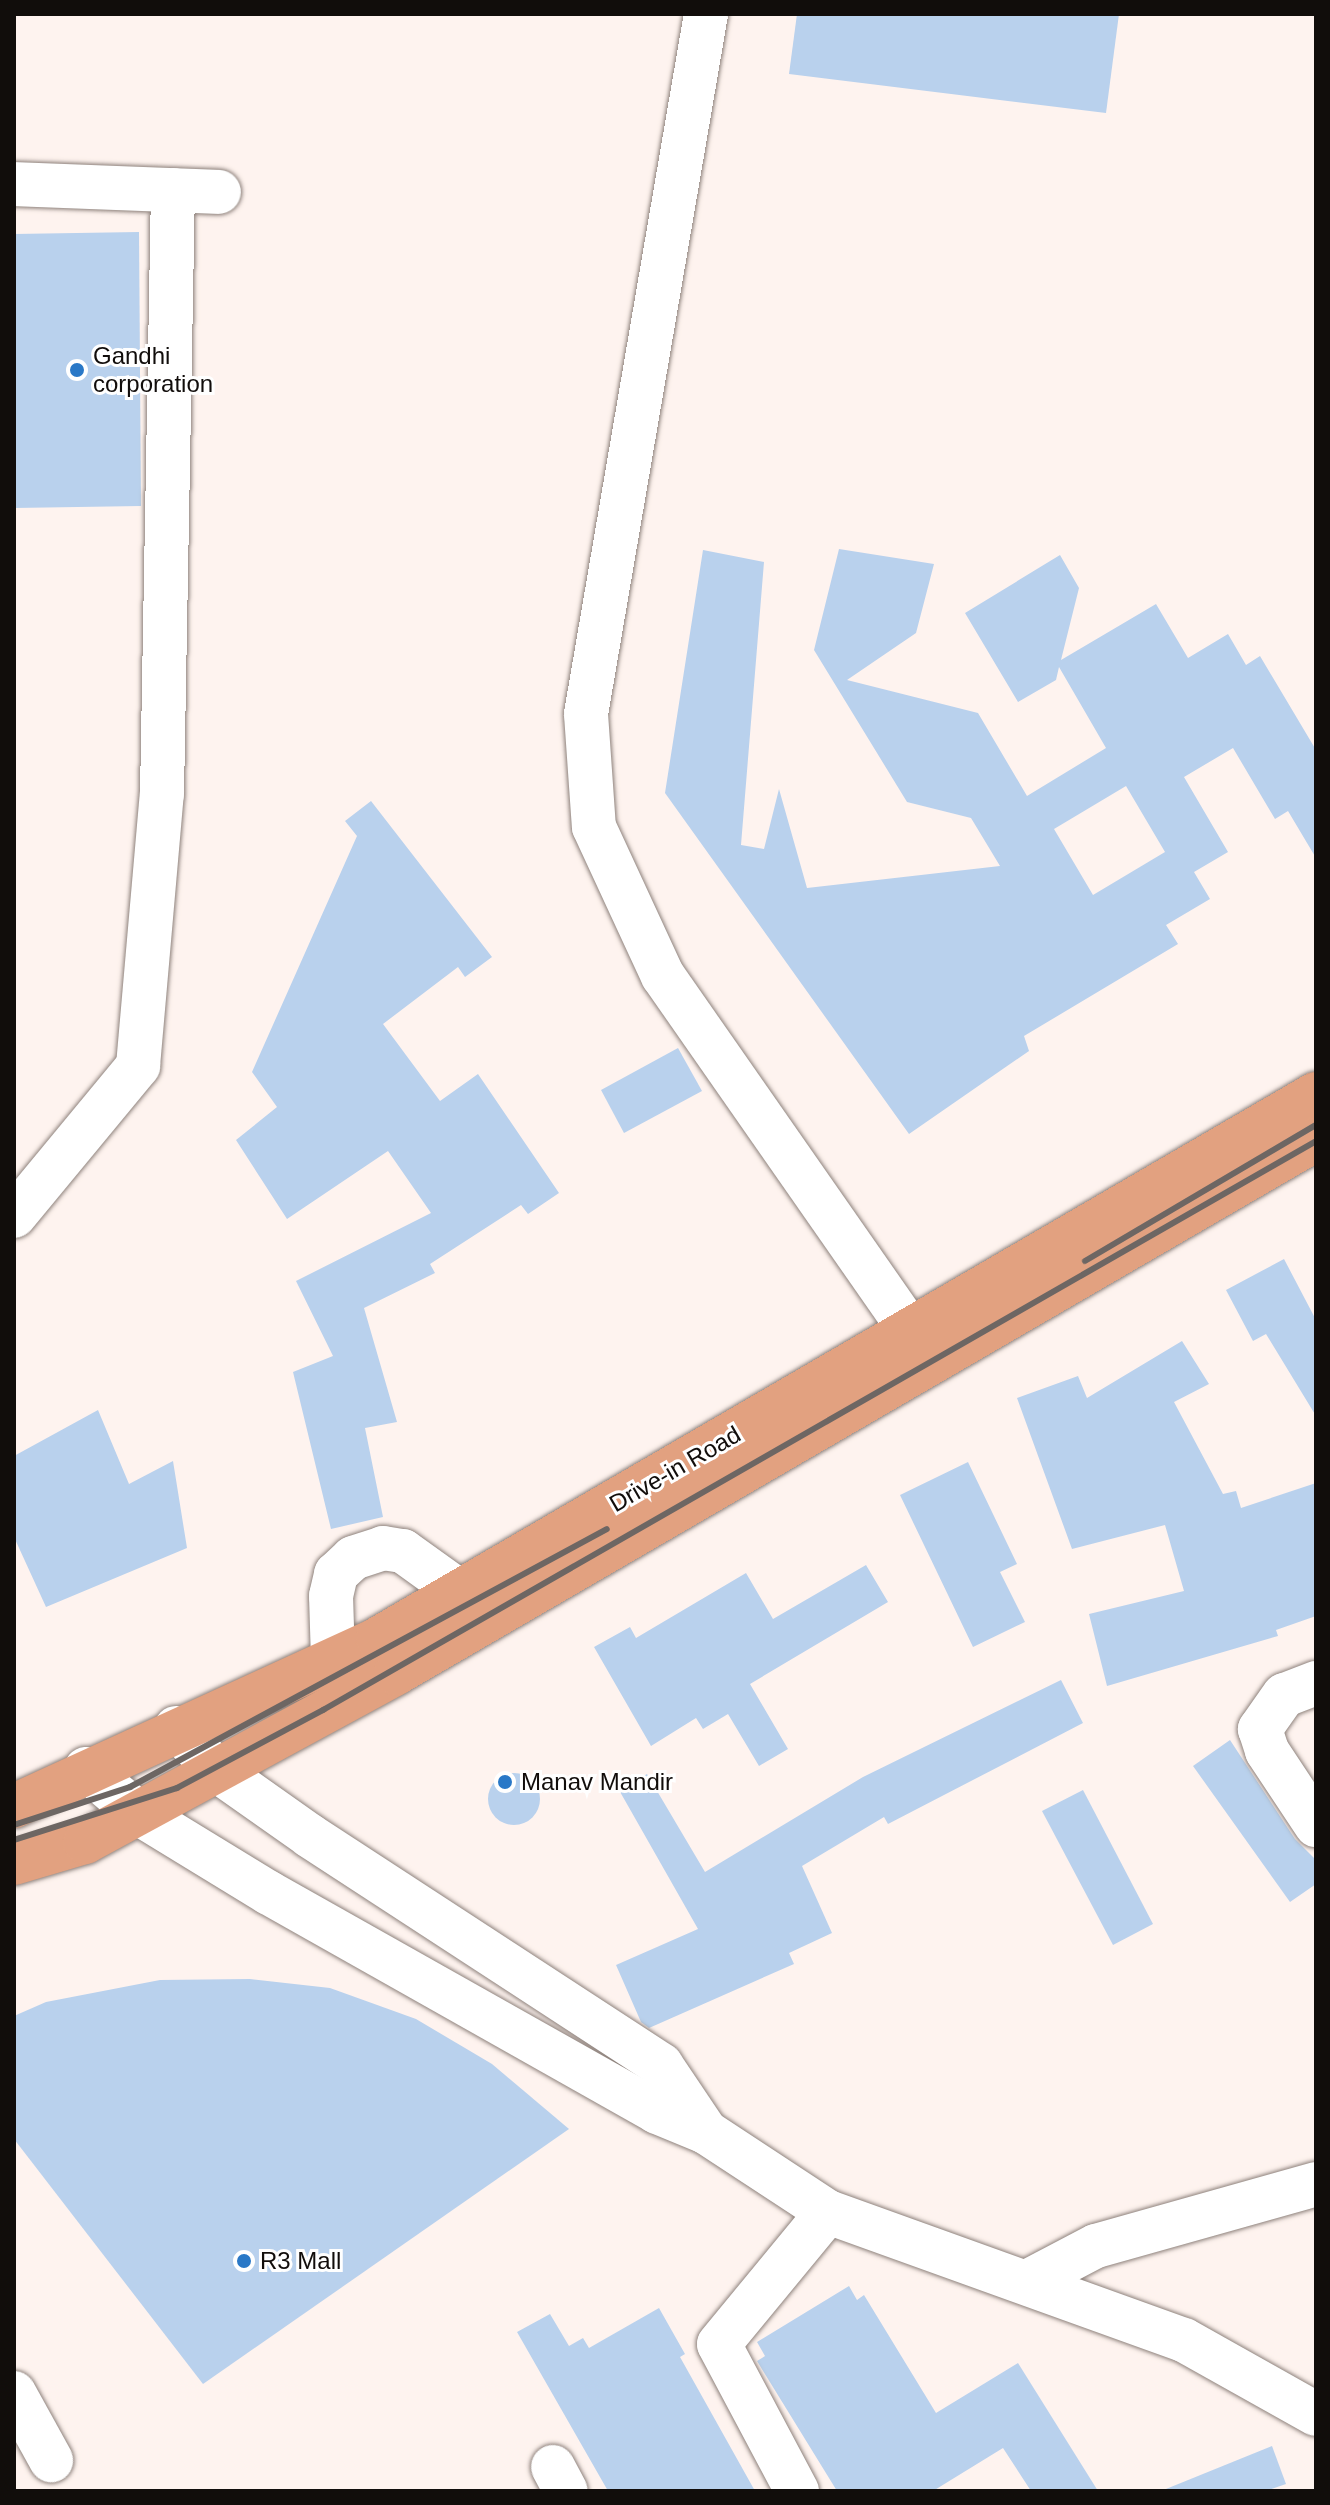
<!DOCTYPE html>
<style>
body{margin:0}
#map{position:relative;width:1330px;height:2505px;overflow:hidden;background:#fef3ef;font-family:Arial,sans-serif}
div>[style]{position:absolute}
.building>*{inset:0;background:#b9d1ed}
.round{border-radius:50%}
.roads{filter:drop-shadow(0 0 2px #8e827c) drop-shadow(0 0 2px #8e827c)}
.minor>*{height:44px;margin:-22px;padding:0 22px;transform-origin:22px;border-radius:22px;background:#fff}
.major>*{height:44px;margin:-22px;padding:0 22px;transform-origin:22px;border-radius:22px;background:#e2a180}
.rail>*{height:6px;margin:-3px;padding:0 3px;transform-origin:3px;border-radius:3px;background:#6d6663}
.dots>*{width:22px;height:22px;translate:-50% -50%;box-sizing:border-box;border:4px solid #fff;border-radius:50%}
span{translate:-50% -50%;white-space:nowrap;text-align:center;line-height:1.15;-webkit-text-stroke:6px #fff;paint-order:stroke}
.poi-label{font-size:24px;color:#110d0b}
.left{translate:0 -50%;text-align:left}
.street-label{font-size:24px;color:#110d0b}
.frame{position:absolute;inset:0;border:16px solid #110d0b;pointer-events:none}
</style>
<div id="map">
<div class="building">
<i style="clip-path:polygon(797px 14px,1119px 14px,1106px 113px,789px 74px)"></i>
<i style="clip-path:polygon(139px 232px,141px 506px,14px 508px,14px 234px)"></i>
<i style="clip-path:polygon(evenodd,839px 549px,934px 564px,916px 633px,847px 680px,978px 713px,1027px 796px,1106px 748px,1059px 667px,1056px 680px,1018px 702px,965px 613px,1060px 555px,1079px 588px,1061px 660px,1156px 604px,1188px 658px,1228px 634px,1246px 665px,1260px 656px,1316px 750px,1316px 858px,1288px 811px,1275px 819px,1233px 748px,1184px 777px,1228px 852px,1194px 872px,1210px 899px,1166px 925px,1178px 944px,1024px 1036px,1029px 1051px,909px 1134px,665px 793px,703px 550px,764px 562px,741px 845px,764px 849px,779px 789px,807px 888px,1000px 866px,971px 818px,907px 802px,814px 650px,839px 549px,1126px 786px,1165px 852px,1093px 895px,1054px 829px,1126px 786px)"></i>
<i style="clip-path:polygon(371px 801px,492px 957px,465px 977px,458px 967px,383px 1024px,440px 1101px,478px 1074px,559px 1193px,528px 1214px,521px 1205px,430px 1264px,435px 1273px,364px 1308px,397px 1422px,365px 1428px,383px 1517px,331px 1529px,293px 1372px,333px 1356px,296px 1281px,431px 1213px,388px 1151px,287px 1219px,236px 1140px,277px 1107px,252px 1072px,357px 836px,345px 821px)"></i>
<i style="clip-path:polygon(678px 1048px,702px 1091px,624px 1133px,601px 1090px)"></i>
<i style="clip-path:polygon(1284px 1259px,1316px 1320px,1316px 1416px,1266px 1334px,1253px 1341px,1226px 1290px)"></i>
<i style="clip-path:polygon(1182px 1341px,1209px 1384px,1174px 1402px,1223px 1494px,1236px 1491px,1241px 1508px,1316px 1483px,1316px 1616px,1276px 1630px,1278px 1636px,1107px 1686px,1089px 1614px,1184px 1591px,1165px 1525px,1072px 1549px,1017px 1398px,1078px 1376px,1087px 1398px)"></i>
<i style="clip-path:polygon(98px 1410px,129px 1484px,173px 1461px,187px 1548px,46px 1607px,14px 1537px,14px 1456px)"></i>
<i style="clip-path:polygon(968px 1462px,1017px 1564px,1000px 1572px,1025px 1622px,973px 1647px,900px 1495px)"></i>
<i style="clip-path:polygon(866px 1565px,888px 1602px,750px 1684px,788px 1749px,759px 1766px,728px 1714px,703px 1729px,696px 1718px,651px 1746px,594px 1647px,630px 1627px,636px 1638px,746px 1573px,773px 1619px)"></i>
<i style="clip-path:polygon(1061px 1680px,1083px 1723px,888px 1824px,884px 1817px,802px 1866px,832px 1933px,789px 1953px,794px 1964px,649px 2028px,641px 2022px,616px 1965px,698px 1929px,619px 1790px,647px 1774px,705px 1872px,863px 1777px)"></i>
<i style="clip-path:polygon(1230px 1740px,1295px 1839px,1316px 1860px,1316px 1884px,1290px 1902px,1193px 1766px)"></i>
<i class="round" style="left:488px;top:1773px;width:52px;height:52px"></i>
<i style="clip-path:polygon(1083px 1790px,1153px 1924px,1113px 1945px,1042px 1811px)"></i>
<i style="clip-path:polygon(250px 1979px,330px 1988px,416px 2019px,492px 2064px,569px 2129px,203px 2384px,14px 2139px,14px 2016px,46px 2002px,160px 1980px)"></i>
<i style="clip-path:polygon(849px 2286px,857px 2300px,864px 2295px,936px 2413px,1018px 2363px,1098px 2491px,1031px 2491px,1003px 2448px,933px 2491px,837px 2491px,757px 2361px,765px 2356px,757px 2342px)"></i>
<i style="clip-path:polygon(659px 2308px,685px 2354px,680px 2357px,755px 2491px,608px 2491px,517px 2332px,550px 2314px,569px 2346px,583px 2338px,589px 2348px)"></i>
<i style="clip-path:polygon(1272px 2446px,1286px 2484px,1266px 2491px,1161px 2491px)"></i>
</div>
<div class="roads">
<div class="minor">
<i style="left:706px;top:14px;width:710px;rotate:99.73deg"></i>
<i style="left:586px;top:714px;width:113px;rotate:86deg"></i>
<i style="left:594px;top:827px;width:164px;rotate:65.2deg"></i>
<i style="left:663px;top:976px;width:434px;rotate:55.1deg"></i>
<i style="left:911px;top:1332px;width:36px;rotate:37deg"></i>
<i style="left:14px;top:184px;width:205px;rotate:2.2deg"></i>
<i style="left:14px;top:1216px;width:195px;rotate:-50.4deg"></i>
<i style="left:138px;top:1066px;width:273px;rotate:-85deg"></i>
<i style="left:162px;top:794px;width:604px;rotate:-88.96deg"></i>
<i style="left:333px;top:1659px;width:63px;rotate:-91.8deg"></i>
<i style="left:331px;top:1596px;width:23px;rotate:-77deg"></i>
<i style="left:336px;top:1574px;width:23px;rotate:-43deg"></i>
<i style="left:353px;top:1558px;width:32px;rotate:-18deg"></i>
<i style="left:383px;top:1548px;width:20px;rotate:9deg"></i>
<i style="left:403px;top:1551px;width:70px;rotate:35.7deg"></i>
<i style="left:1316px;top:1683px;width:34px;rotate:159deg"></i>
<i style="left:1284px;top:1695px;width:42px;rotate:125.2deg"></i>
<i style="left:1260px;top:1729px;width:23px;rotate:72deg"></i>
<i style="left:1267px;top:1751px;width:89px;rotate:56.5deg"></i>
<i style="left:176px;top:1728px;width:60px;rotate:45.7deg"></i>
<i style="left:218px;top:1771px;width:113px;rotate:35.2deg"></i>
<i style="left:310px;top:1836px;width:419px;rotate:33.1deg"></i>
<i style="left:661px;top:2065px;width:81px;rotate:56.1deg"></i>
<i style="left:86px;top:1769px;width:68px;rotate:40.2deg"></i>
<i style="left:138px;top:1813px;width:153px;rotate:31.4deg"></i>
<i style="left:269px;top:1893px;width:446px;rotate:29.4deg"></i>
<i style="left:657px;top:2112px;width:53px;rotate:22.2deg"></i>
<i style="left:706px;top:2132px;width:146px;rotate:33.3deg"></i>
<i style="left:828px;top:2212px;width:378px;rotate:19.8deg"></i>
<i style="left:1184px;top:2340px;width:151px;rotate:29.3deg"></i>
<i style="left:1027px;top:2282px;width:78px;rotate:-27.6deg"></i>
<i style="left:1096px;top:2246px;width:229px;rotate:-15.7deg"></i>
<i style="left:14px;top:2393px;width:77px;rotate:61.1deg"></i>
<i style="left:553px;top:2467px;width:27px;rotate:62deg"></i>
<i style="left:797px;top:2491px;width:166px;rotate:-118deg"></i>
<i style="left:719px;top:2344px;width:171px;rotate:-50.5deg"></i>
</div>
<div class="major">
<i style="left:14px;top:1806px;width:400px;rotate:-24.6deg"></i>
<i style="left:378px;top:1639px;width:1085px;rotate:-30.16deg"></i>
<i style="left:14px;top:1863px;width:74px;rotate:-16.5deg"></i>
<i style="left:85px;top:1842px;width:354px;rotate:-28.5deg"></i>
<i style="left:396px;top:1673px;width:1064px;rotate:-30.13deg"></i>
</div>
</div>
<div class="rail">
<i style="left:1085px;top:1261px;width:268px;rotate:-30.5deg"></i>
<i style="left:14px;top:1825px;width:122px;rotate:-18.1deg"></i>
<i style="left:130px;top:1787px;width:542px;rotate:-28.41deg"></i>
<i style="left:14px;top:1840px;width:171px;rotate:-17.7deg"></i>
<i style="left:177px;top:1788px;width:166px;rotate:-28.1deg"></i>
<i style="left:323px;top:1710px;width:1144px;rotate:-29.81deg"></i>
</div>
<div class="dots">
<i style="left:77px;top:370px;background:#2978c7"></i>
<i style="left:505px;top:1782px;background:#2978c7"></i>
<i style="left:244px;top:2261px;background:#2978c7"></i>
</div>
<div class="poi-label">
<span class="left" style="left:93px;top:370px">Gandhi<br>corporation</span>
<span class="left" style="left:521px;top:1782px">Manav Mandir</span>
<span class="left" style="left:260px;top:2261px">R3 Mall</span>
</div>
<div class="street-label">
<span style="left:675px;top:1469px;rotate:-30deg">Drive-in Road</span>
</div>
<div class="frame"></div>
</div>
